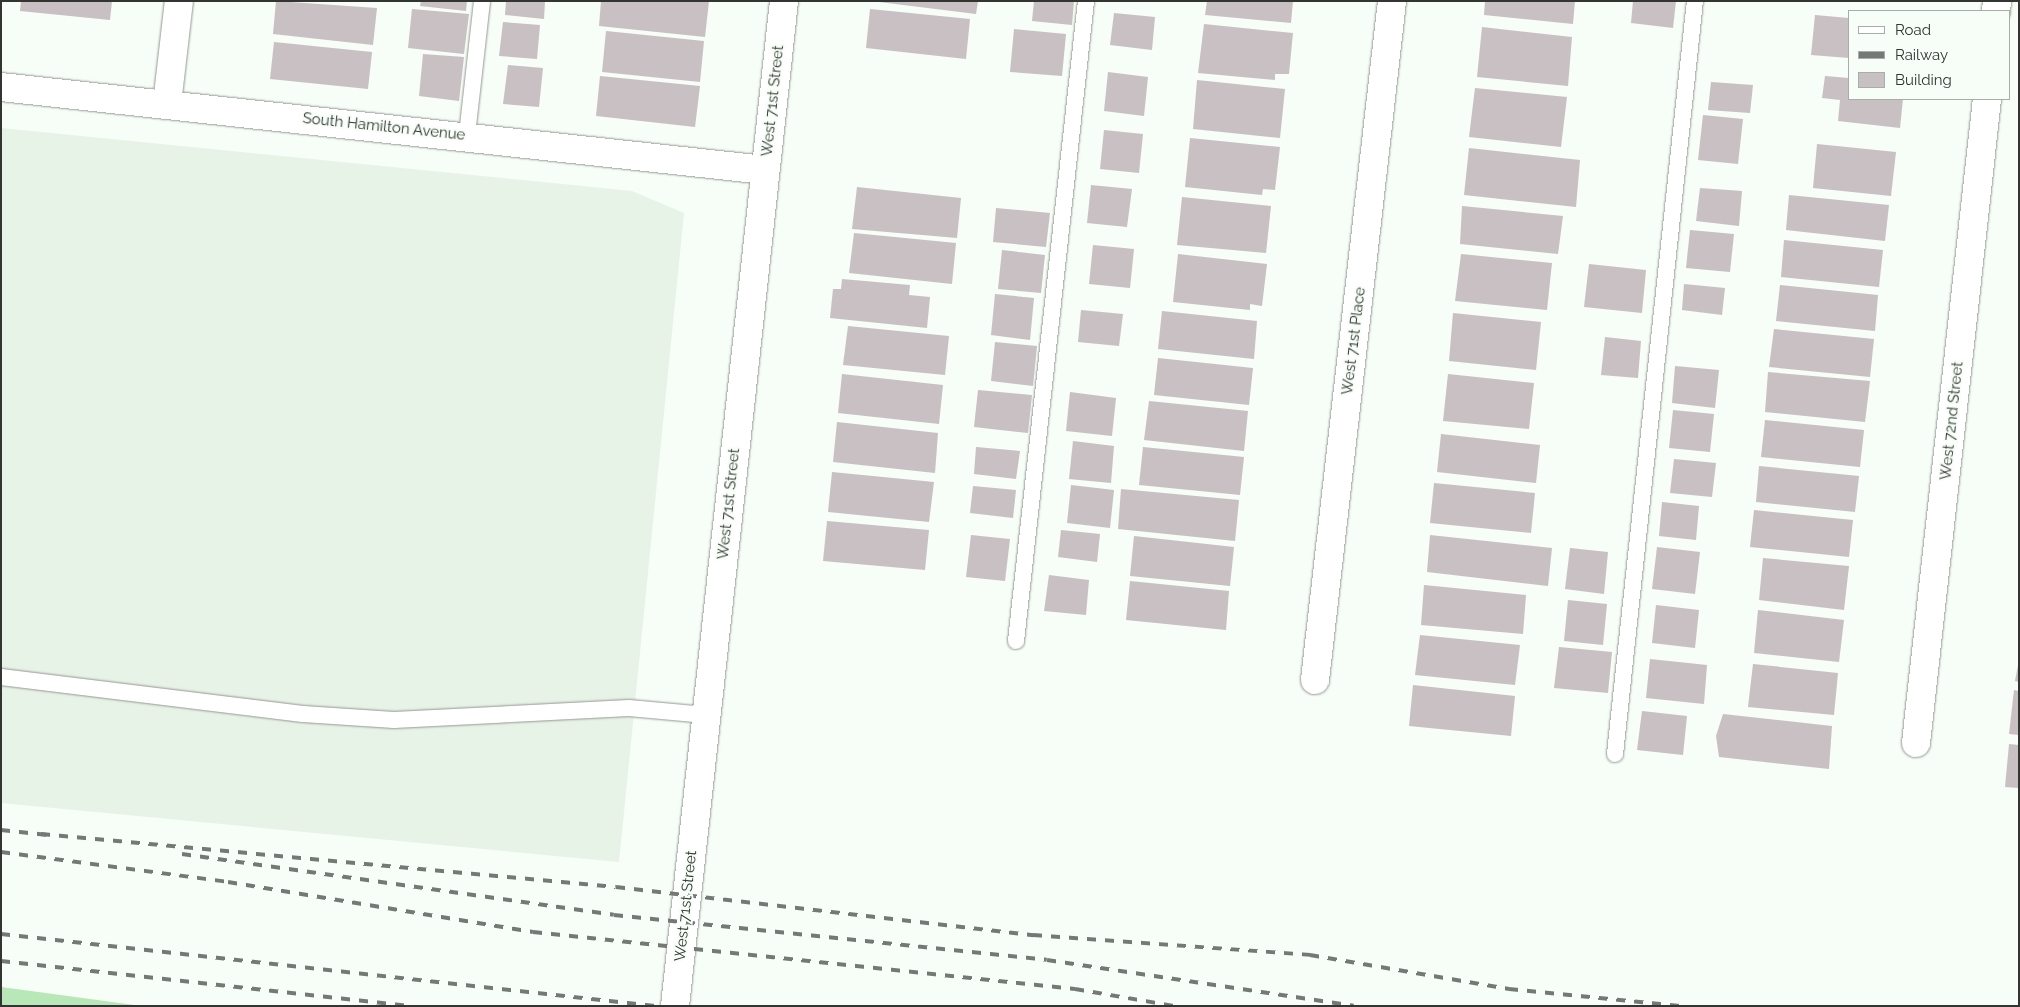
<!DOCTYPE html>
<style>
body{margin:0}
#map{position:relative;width:2020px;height:1007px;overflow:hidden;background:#f7fdf7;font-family:Raleway,sans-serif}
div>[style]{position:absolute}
.built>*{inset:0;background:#e8f3e7}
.green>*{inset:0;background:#b8e7b8}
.building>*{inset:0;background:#c8c0c3}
.roads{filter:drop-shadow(0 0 1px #939893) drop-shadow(0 0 1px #939893)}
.service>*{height:16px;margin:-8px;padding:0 8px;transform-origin:8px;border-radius:8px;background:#fff}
.minor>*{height:28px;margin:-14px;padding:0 14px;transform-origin:14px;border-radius:14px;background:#fff}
.secondary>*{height:28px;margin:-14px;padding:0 14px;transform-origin:14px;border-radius:14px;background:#fff}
.rail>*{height:4px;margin-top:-2px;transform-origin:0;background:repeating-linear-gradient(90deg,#757975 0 9px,transparent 0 18px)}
span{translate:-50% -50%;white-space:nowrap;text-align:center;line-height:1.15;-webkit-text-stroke:4px #f7fdf7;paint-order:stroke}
.street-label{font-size:15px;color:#333533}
.frame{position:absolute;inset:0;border:2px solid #333533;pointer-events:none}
.legend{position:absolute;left:1848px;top:10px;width:162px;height:90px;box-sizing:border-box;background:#f7fdf7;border:1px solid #a9ada9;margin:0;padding:6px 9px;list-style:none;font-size:15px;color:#333533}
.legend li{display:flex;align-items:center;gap:10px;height:25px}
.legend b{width:25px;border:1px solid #a9ada9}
</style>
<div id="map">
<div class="built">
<i style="clip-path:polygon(1px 128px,632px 191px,684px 213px,619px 862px,1px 803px)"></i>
</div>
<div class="green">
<i style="clip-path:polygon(1px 987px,142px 1006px,1px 1006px)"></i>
</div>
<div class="building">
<i style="clip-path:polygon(21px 1px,112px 1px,110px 20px,20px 11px)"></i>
<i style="clip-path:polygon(276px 1px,377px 8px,373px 45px,273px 34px)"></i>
<i style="clip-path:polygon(421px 1px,467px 1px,466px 11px,420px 6px)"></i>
<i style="clip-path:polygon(506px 1px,545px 1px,544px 19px,505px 15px)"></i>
<i style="clip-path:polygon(601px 1px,709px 1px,705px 37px,599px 26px)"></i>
<i style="clip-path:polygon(871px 1px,978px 1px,976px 14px)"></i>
<i style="clip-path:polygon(1034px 1px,1074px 1px,1072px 25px,1032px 21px)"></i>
<i style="clip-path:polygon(1207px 1px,1293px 1px,1291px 23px,1205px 15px)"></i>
<i style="clip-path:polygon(1485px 1px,1575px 1px,1573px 24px,1484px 15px)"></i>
<i style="clip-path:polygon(1633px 1px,1676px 1px,1673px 28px,1631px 23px)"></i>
<i style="clip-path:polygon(412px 9px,469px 14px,464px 54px,408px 48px)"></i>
<i style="clip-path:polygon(870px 9px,970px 19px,966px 59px,866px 48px)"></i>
<i style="clip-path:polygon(1114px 13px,1155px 17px,1152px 50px,1110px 45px)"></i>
<i style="clip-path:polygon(1815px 15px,1849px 18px,1849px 58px,1811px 55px)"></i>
<i style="clip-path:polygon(503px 22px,540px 25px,537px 59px,499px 56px)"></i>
<i style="clip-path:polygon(1204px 24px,1293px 33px,1289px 74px,1275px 74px,1275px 80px,1198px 73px)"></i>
<i style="clip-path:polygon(1482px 27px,1572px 37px,1568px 86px,1477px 77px)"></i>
<i style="clip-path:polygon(1014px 29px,1066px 34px,1062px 76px,1010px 72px)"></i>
<i style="clip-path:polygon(606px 31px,704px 41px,700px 82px,602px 72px)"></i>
<i style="clip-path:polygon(274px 42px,372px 52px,368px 89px,270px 79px)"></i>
<i style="clip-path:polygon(423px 54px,464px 57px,459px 101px,419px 96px)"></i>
<i style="clip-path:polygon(508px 65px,543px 68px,539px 107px,503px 104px)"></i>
<i style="clip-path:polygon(1108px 72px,1148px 77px,1144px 116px,1104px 111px)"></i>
<i style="clip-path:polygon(600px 76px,700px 86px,695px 127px,596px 116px)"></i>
<i style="clip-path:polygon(1825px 76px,1849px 78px,1849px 99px,1903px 99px,1900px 128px,1838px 121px,1840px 100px,1822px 98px)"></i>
<i style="clip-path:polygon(1197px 80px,1285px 89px,1280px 138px,1193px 129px)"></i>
<i style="clip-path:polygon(1711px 82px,1753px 85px,1750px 113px,1708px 110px)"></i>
<i style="clip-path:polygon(1475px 88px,1567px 97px,1561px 147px,1469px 137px)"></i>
<i style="clip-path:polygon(1703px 115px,1743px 119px,1738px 164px,1698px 160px)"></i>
<i style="clip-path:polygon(1104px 130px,1143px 134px,1139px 173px,1100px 169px)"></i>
<i style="clip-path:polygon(1190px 138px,1280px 147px,1275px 190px,1263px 189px,1262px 195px,1185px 187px)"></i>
<i style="clip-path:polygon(1817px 144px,1896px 152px,1891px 196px,1813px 188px)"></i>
<i style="clip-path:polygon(1469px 148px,1580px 160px,1576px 207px,1464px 195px)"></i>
<i style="clip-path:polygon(1091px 185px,1132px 189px,1127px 227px,1087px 223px)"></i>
<i style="clip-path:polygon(857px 187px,961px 198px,957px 238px,852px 229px)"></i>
<i style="clip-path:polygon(1700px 188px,1742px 191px,1739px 226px,1696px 221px)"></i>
<i style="clip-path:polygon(1789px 195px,1889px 205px,1885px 241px,1786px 230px)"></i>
<i style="clip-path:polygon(1182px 197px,1271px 206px,1266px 253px,1177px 245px)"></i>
<i style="clip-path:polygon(1462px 206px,1563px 216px,1558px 254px,1460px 244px)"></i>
<i style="clip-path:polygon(996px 208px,1050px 213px,1046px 247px,993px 242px)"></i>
<i style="clip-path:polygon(1690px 230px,1734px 234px,1730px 272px,1686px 268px)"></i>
<i style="clip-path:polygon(854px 233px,956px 243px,952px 284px,849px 273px)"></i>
<i style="clip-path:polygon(1784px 240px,1883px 250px,1879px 287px,1781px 277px)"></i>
<i style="clip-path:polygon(1093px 245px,1134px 249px,1130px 288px,1089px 284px)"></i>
<i style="clip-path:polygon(1002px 250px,1045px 255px,1041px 293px,998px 289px)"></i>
<i style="clip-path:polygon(1178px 254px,1267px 264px,1262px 306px,1250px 304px,1250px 310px,1173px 302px)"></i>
<i style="clip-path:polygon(1461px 254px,1552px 263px,1547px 310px,1455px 301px)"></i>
<i style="clip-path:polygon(1589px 264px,1646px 270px,1642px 313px,1584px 307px)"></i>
<i style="clip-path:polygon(842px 279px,910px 285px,909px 295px,930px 297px,927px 328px,830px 318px,833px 289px,841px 289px)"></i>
<i style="clip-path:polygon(1684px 284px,1725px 288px,1722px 315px,1682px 310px)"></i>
<i style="clip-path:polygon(1780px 285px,1878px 295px,1875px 331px,1776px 321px)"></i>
<i style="clip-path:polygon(995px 294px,1034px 298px,1030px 340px,991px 335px)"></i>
<i style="clip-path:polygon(1081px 310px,1123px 314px,1119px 346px,1078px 342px)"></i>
<i style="clip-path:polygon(1162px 311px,1257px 321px,1254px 359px,1158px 349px)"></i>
<i style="clip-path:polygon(1453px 313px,1541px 322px,1536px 370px,1449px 361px)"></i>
<i style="clip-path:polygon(848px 326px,949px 336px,945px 375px,843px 365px)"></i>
<i style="clip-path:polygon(1774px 329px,1874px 339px,1870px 377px,1769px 367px)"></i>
<i style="clip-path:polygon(1605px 337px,1641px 341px,1638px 378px,1601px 375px)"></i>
<i style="clip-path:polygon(995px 342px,1037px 346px,1033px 386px,991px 381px)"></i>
<i style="clip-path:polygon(1158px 358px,1253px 368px,1249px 405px,1154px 395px)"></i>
<i style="clip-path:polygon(1675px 366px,1719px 370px,1715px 408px,1672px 403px)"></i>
<i style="clip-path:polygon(1768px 372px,1870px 381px,1865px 422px,1765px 412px)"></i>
<i style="clip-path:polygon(842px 374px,943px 385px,939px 424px,838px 413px)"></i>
<i style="clip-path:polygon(1448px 374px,1534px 383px,1529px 429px,1443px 421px)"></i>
<i style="clip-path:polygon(978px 390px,1032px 395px,1028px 433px,974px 427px)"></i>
<i style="clip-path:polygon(1070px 392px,1116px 398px,1112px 436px,1066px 431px)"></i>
<i style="clip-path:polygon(1149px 401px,1248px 411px,1244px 451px,1144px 440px)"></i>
<i style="clip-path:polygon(1673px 410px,1714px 414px,1710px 452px,1669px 448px)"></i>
<i style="clip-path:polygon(1765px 420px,1864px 430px,1860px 467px,1761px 457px)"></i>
<i style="clip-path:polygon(837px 422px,938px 433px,935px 473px,833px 462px)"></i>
<i style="clip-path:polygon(1441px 434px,1540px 445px,1536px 483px,1437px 472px)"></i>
<i style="clip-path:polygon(1073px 441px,1114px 446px,1111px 483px,1069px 479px)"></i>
<i style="clip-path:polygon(976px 447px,1020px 451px,1016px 479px,974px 474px)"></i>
<i style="clip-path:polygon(1143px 447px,1244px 457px,1240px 495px,1139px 485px)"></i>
<i style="clip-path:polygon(1674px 459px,1716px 463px,1712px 497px,1670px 493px)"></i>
<i style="clip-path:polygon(1759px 466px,1859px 476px,1855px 512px,1756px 502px)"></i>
<i style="clip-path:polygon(832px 472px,934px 482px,929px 522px,828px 512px)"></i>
<i style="clip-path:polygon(1434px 483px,1535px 493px,1531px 533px,1430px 523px)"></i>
<i style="clip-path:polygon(1071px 485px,1114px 490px,1110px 528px,1067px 523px)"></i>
<i style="clip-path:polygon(973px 486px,1016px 490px,1013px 518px,970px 513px)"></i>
<i style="clip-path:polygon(1121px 489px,1239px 500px,1235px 541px,1118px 529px)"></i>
<i style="clip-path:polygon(1662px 502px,1699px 506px,1696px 540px,1659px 536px)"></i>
<i style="clip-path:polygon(1754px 510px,1853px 520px,1849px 557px,1750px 547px)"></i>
<i style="clip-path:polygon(827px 521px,929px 530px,925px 570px,823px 561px)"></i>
<i style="clip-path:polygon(1061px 530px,1100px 534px,1097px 562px,1058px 557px)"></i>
<i style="clip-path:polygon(971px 535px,1010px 539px,1005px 581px,966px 577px)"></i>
<i style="clip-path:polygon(1430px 535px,1552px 548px,1548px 586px,1427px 572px)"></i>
<i style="clip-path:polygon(1134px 536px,1234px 547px,1230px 586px,1130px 576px)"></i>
<i style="clip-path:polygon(1657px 547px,1700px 552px,1695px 594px,1652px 589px)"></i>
<i style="clip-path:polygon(1570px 548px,1608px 552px,1604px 594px,1565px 589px)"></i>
<i style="clip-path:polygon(1763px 558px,1849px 566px,1844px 610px,1759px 600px)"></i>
<i style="clip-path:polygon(1049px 575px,1089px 580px,1086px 615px,1044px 611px)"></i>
<i style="clip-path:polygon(1130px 581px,1229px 591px,1226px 630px,1126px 620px)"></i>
<i style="clip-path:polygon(1424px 585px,1526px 595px,1523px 634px,1421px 625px)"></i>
<i style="clip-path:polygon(1568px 600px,1607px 604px,1603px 645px,1564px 641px)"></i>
<i style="clip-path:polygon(1656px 605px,1699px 610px,1695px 648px,1652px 643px)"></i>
<i style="clip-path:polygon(1758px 610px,1844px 620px,1839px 662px,1754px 653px)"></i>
<i style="clip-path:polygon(1420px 635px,1520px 645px,1515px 685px,1415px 675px)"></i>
<i style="clip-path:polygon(1559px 647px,1612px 652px,1608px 693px,1554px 688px)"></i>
<i style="clip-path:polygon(1650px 659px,1707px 665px,1704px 704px,1646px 698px)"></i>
<i style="clip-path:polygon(2019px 660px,2019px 682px,2015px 681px)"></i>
<i style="clip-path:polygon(1753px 664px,1838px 673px,1834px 715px,1748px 707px)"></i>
<i style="clip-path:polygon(1413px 685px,1515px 696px,1511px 736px,1409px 726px)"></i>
<i style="clip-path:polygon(2014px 690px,2019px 691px,2019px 735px,2009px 734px)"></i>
<i style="clip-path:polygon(1642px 711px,1687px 716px,1683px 755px,1637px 750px)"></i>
<i style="clip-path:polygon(1723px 714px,1832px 726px,1829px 769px,1719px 757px,1716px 736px)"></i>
<i style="clip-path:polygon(2009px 744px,2019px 745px,2019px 788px,2005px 787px)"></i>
</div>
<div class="roads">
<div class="service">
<i style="left:467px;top:135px;width:135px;rotate:-83.6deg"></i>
<i style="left:1016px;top:641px;width:644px;rotate:-83.76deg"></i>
<i style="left:1px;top:677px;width:304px;rotate:7deg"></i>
<i style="left:303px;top:714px;width:91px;rotate:3.8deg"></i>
<i style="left:394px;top:720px;width:235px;rotate:-2.9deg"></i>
<i style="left:629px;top:708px;width:77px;rotate:5.2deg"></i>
<i style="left:1615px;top:754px;width:757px;rotate:-83.94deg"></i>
</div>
<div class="minor">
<i style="left:1996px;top:11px;width:10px;rotate:-84deg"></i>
<i style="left:1px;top:87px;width:768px;rotate:6.2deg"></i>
<i style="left:167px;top:104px;width:104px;rotate:-83.4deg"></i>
<i style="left:1315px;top:680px;width:683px;rotate:-83.53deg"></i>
<i style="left:1916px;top:743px;width:648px;rotate:-83.71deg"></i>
</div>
<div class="secondary">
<i style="left:675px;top:1006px;width:1011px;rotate:-83.81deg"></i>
</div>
</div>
<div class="rail">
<i style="left:1px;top:830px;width:47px;rotate:6.1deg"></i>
<i style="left:41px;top:834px;width:577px;rotate:5.27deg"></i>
<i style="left:616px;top:887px;width:420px;rotate:6.6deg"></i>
<i style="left:1033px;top:935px;width:278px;rotate:4.1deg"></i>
<i style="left:1310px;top:955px;width:202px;rotate:9.7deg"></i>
<i style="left:1509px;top:989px;width:172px;rotate:5.7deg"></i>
<i style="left:1px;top:852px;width:229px;rotate:7.5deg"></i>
<i style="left:228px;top:882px;width:309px;rotate:9.3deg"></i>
<i style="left:533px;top:932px;width:545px;rotate:6deg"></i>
<i style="left:1075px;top:989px;width:100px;rotate:9.7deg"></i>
<i style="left:182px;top:854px;width:436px;rotate:8deg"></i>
<i style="left:614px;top:915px;width:435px;rotate:5.9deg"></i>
<i style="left:1047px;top:960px;width:310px;rotate:8.5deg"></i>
<i style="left:1px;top:934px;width:658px;rotate:6.28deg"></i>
<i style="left:1px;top:961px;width:411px;rotate:6.3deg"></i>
</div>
<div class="street-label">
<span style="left:773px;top:101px;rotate:-84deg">West 71st Street</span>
<span style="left:384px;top:127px;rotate:6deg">South Hamilton Avenue</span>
<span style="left:1354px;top:341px;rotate:-83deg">West 71st Place</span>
<span style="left:1952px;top:421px;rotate:-84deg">West 72nd Street</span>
<span style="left:729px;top:504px;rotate:-84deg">West 71st Street</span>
<span style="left:686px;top:906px;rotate:-84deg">West 71st Street</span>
</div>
<div class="frame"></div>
<ul class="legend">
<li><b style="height:6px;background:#fff"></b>Road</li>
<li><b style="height:6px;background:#757975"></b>Railway</li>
<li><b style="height:14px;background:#c8c0c3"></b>Building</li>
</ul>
</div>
